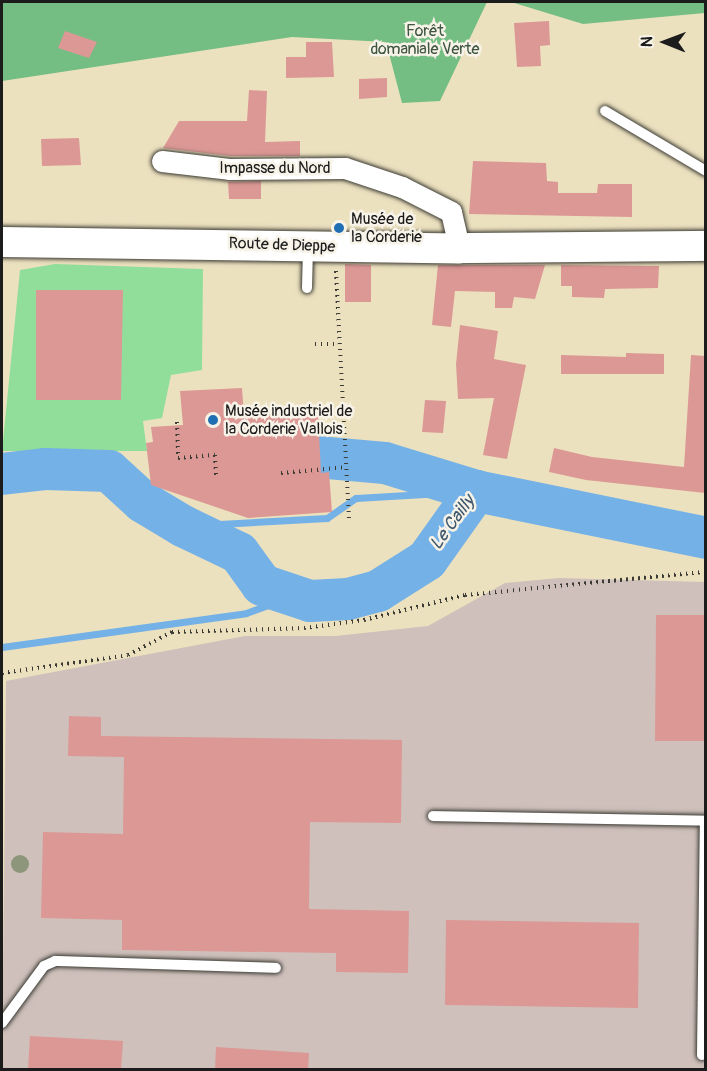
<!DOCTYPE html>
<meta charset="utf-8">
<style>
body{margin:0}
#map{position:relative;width:707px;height:1071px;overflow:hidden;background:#ece1bf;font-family:Pangolin,sans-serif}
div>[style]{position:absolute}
.industrial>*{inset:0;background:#cfc0bb}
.green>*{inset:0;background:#91de9b}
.forest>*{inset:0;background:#74bd83}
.stream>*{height:7px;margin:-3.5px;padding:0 3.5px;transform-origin:3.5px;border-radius:3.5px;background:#74b1e6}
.river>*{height:42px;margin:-21px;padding:0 21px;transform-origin:21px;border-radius:21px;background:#74b1e6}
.building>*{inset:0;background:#dc9895}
.path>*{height:4px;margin-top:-2px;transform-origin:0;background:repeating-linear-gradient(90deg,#3b3a34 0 1.5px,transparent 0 6px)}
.roads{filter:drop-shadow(0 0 2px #3b3a34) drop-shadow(0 0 2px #3b3a34)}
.service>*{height:10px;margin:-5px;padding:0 5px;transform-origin:5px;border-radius:5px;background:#fff}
.minor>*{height:21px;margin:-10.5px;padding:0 10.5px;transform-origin:10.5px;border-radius:10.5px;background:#fff}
.secondary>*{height:30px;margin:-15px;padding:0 15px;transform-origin:15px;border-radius:15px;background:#fff}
.trees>*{width:18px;height:18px;margin:-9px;border-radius:50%;background:#8d957a}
.dots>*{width:16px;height:16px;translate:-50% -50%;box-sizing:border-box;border:3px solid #f7f3e8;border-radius:50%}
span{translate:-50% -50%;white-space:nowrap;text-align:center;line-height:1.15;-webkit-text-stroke:5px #f7f3e8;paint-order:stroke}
.park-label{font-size:16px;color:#3f5642}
.street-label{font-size:16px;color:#1c1c1c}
.poi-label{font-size:16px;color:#1c1c1c}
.left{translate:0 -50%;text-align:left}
.water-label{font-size:18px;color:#3f586d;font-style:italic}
.frame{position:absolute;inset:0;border:3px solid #1c1c1c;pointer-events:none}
.north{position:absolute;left:635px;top:12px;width:60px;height:60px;-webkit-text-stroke:4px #f7f3e8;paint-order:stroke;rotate:271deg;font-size:16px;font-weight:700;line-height:24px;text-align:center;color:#1c1c1c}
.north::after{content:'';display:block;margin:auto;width:21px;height:27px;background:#1c1c1c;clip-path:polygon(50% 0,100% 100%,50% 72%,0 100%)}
</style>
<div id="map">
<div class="industrial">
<i style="clip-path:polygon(559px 578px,705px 582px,705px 1069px,2px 1069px,6px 681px,245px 636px,336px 636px,428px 626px,505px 583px)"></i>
</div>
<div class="green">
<i style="clip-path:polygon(55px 264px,203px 269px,202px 370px,171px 375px,162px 418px,143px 421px,147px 451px,2px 451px,20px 270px)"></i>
</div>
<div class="forest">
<i style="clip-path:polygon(2px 2px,487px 2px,440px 101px,402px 103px,386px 42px,292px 37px,2px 81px)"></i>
<i style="clip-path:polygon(511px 2px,705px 2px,705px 13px,583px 24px)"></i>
</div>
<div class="stream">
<i style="left:183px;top:526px;width:144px;rotate:-3.2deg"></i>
<i style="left:327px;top:518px;width:35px;rotate:-35deg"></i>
<i style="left:356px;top:498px;width:120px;rotate:-3.3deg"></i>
<i style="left:2px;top:647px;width:246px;rotate:-7.9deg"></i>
<i style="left:246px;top:613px;width:50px;rotate:-19.9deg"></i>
</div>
<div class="river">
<i style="left:262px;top:459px;width:44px;rotate:-3.9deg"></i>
<i style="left:306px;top:456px;width:79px;rotate:5.1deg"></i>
<i style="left:385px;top:463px;width:95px;rotate:17.1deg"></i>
<i style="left:2px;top:474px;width:43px;rotate:-6.6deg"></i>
<i style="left:45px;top:469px;width:64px;rotate:1.8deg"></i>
<i style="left:109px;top:471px;width:46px;rotate:42.4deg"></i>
<i style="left:143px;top:502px;width:47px;rotate:31deg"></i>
<i style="left:183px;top:526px;width:62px;rotate:25.7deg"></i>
<i style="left:239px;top:553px;width:39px;rotate:54deg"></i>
<i style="left:262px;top:585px;width:51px;rotate:18.4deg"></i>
<i style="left:310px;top:601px;width:38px;rotate:-3deg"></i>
<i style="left:348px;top:599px;width:31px;rotate:-15deg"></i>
<i style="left:378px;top:591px;width:58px;rotate:-32.3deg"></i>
<i style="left:427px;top:560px;width:85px;rotate:-54.6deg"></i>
<i style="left:476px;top:491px;width:235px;rotate:11.5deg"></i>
</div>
<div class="building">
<i style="clip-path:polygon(549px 21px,550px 45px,540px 46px,541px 66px,517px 67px,514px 23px)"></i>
<i style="clip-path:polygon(65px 31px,97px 42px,89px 58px,58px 48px)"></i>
<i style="clip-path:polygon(306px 42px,332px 42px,334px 77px,286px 78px,286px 57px,306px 57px)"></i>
<i style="clip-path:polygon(387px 78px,387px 97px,359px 99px,359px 79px)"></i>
<i style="clip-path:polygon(249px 90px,267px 91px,265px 142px,300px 141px,300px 156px,230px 156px,163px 148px,179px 121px,247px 121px)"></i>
<i style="clip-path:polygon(79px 138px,81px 165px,42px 166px,41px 139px)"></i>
<i style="clip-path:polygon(473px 161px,546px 163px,547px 181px,558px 182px,558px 193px,597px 193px,598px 184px,632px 184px,632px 217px,469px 214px)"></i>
<i style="clip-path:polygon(261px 181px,261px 199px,229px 199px,228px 182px)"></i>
<i style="clip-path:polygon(345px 264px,371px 265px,371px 302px,345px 302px)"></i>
<i style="clip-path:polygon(438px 265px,545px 265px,535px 299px,514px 297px,512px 308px,495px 308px,495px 292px,455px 291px,451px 327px,432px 325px)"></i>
<i style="clip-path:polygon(561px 265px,659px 266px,658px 288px,605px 289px,604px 298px,572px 297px,572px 286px,561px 286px)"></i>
<i style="clip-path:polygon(36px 290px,123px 290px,121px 400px,36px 400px)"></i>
<i style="clip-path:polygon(460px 325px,498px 331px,494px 359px,526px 365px,507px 459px,483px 455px,494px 398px,458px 399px,456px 364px)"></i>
<i style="clip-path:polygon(626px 353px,664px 354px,664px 374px,561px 374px,561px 355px,626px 357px)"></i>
<i style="clip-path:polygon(691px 355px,705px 356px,705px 493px,586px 480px,549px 472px,554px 448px,592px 457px,684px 467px)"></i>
<i style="clip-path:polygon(242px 388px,244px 415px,318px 412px,321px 473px,329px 472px,332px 512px,248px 518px,151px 485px,146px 443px,153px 442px,151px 427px,183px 425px,180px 391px)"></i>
<i style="clip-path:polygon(425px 400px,446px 401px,443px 433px,422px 432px)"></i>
<i style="clip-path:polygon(656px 615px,705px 615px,705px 741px,655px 741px)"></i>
<i style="clip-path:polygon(69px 716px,101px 717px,101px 736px,402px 740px,401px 823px,310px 822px,309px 909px,409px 911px,408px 973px,336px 972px,336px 953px,122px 950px,122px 920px,41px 918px,43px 832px,123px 834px,124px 757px,68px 756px)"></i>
<i style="clip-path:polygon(446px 920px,639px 923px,638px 1008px,445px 1005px)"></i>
<i style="clip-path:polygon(30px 1036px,123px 1041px,121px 1070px,28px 1070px)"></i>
<i style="clip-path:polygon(216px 1047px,309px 1053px,308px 1070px,215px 1070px)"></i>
</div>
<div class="path">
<i style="left:336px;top:271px;width:249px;rotate:87deg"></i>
<i style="left:315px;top:344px;width:24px"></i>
<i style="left:177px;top:422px;width:36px;rotate:88deg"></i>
<i style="left:178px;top:458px;width:37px;rotate:-5deg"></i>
<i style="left:215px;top:455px;width:20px;rotate:87deg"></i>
<i style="left:281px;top:473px;width:66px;rotate:-5.2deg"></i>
<i style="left:2px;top:673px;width:127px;rotate:-8.1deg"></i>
<i style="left:128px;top:655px;width:50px;rotate:-27.6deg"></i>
<i style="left:172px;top:632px;width:132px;rotate:-1.7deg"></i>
<i style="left:304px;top:628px;width:61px;rotate:-7.6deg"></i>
<i style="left:364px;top:620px;width:104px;rotate:-13.9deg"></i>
<i style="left:465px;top:595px;width:242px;rotate:-5.5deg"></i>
</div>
<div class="roads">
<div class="service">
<i style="left:605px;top:111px;width:117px;rotate:30.7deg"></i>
<i style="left:307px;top:288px;width:41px;rotate:-88.6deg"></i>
<i style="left:433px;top:816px;width:273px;rotate:1deg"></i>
<i style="left:2px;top:1023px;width:71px;rotate:-53.6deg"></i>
<i style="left:44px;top:966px;width:12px;rotate:-24deg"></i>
<i style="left:55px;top:961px;width:221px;rotate:1.8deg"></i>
<i style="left:702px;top:1055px;width:234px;rotate:-89.3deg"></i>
</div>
<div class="minor">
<i style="left:162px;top:161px;width:67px;rotate:6.8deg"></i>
<i style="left:229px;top:169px;width:116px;rotate:-0.5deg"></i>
<i style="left:345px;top:168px;width:60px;rotate:18.4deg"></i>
<i style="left:402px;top:187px;width:55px;rotate:27deg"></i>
<i style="left:451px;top:212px;width:37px;rotate:77deg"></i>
</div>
<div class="secondary">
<i style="left:2px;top:242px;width:457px;rotate:0.8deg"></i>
<i style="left:459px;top:248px;width:247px;rotate:-0.5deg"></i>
</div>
</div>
<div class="trees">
<i style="left:20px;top:864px"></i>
</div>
<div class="dots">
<i style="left:339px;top:228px;background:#1f6fb2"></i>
<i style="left:213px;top:420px;background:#1f6fb2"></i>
</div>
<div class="park-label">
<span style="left:425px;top:40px">Forêt<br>domaniale Verte</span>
</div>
<div class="street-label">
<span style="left:275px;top:168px">Impasse du Nord</span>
<span style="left:282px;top:245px;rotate:2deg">Route de Dieppe</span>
</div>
<div class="poi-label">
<span class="left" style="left:351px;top:228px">Musée de<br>la Corderie</span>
<span class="left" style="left:225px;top:420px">Musée industriel de<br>la Corderie Vallois</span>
</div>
<div class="water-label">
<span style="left:453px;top:523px;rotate:-54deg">Le Cailly</span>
</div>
<div class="frame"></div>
<div class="north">N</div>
</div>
